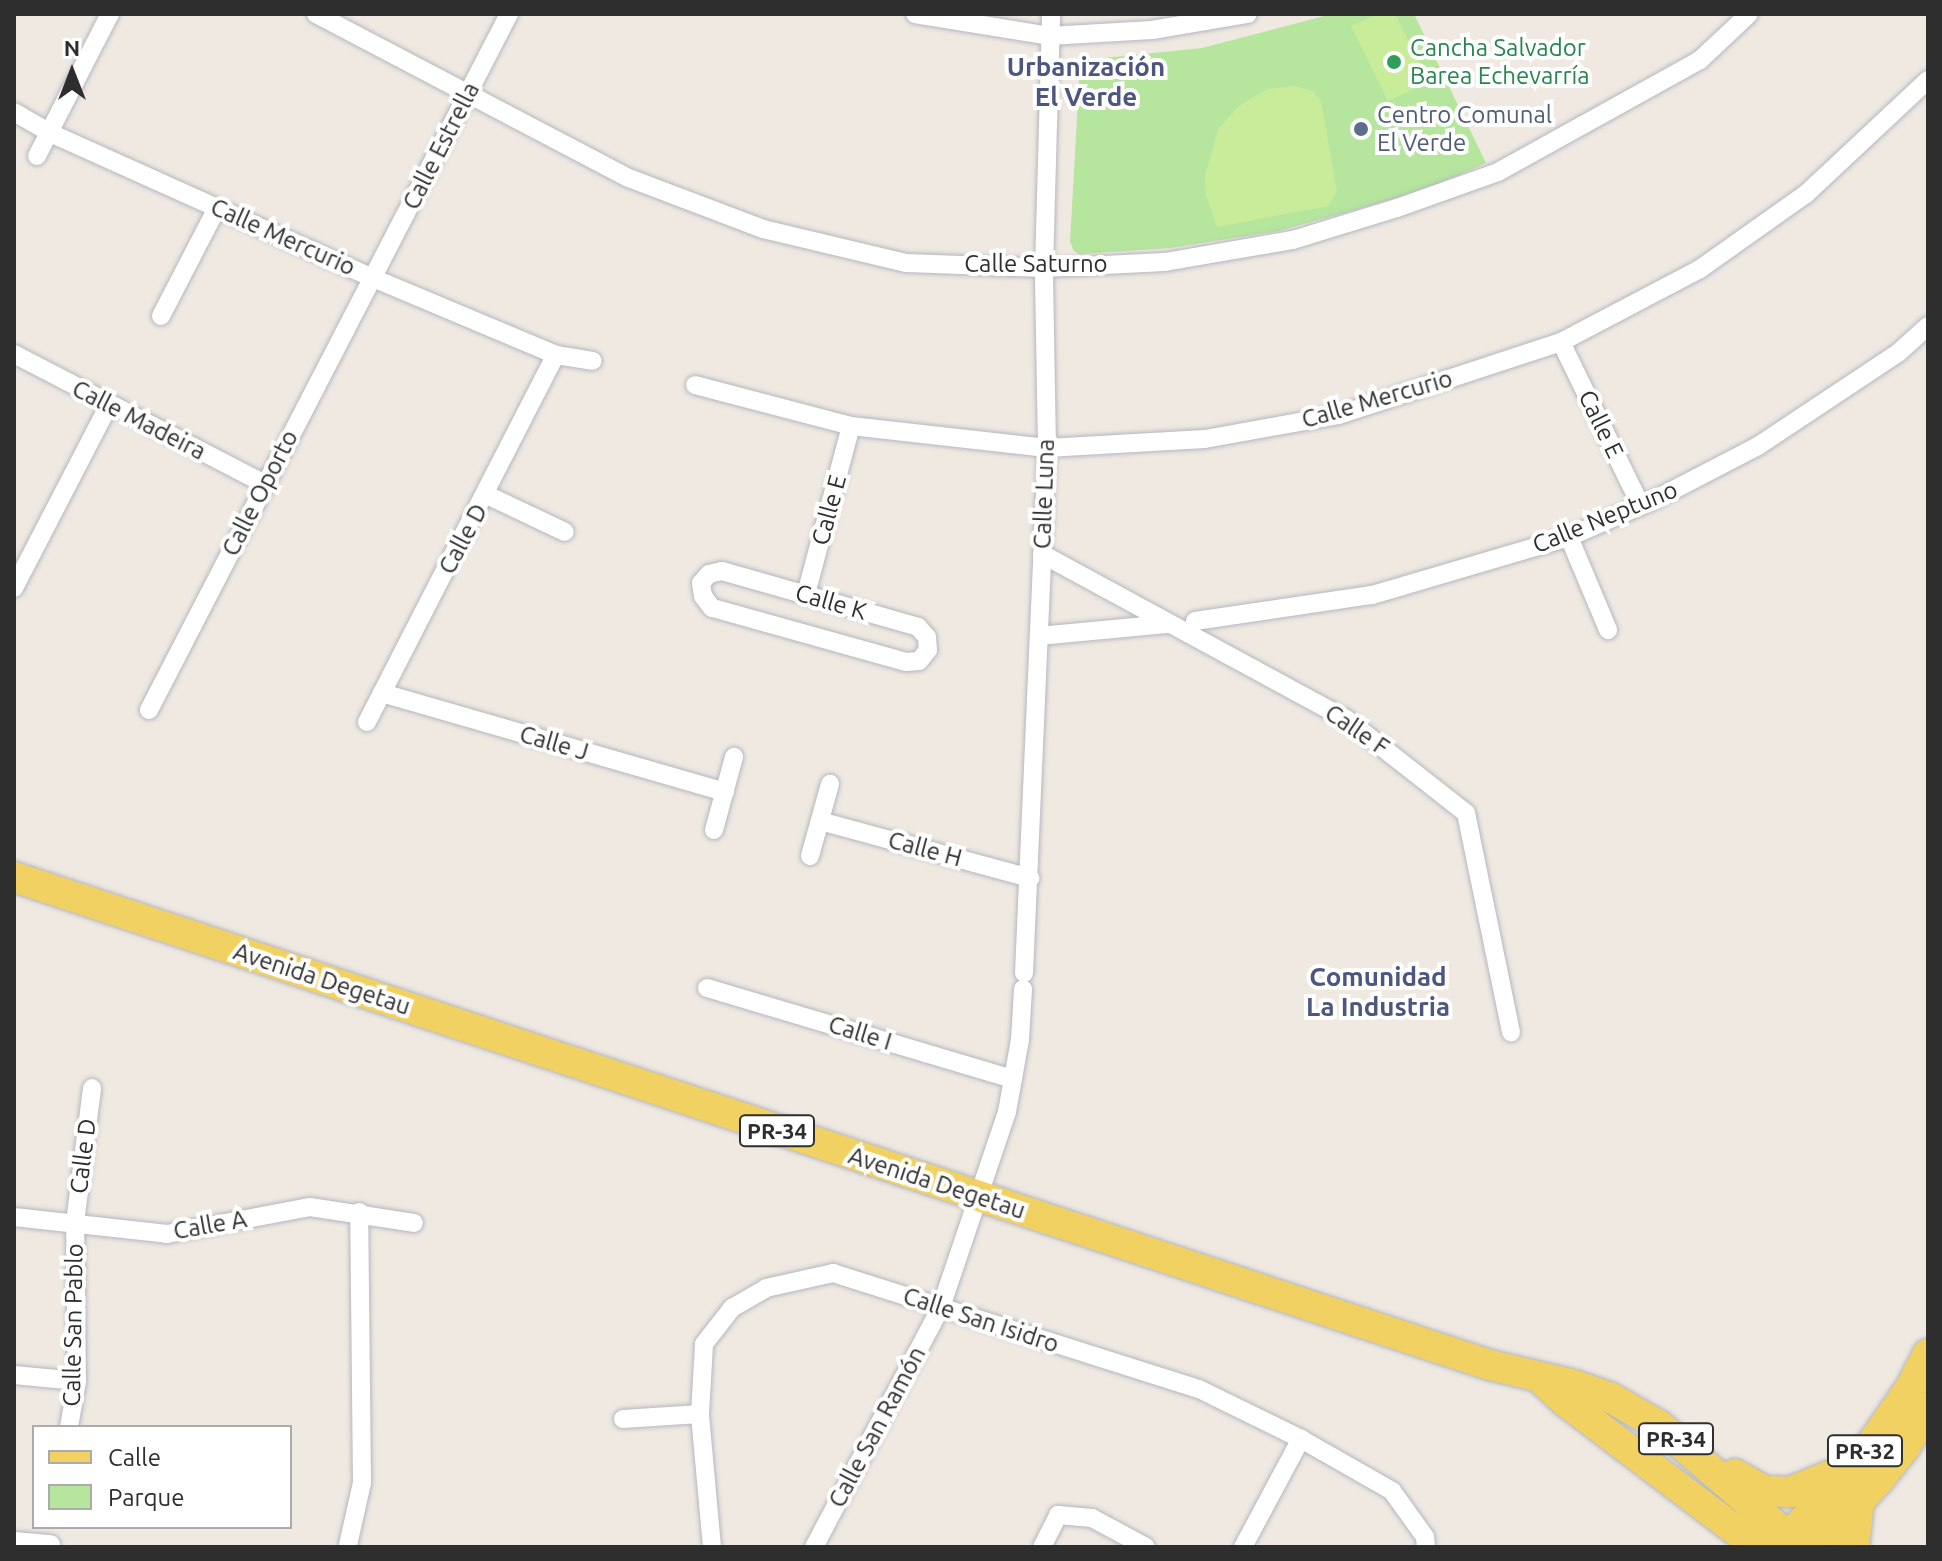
<!DOCTYPE html>
<meta charset="utf-8">
<style>
body{margin:0}
#map{position:relative;width:1942px;height:1561px;overflow:hidden;background:#efe9e1;font-family:Ubuntu,sans-serif}
div>[style]{position:absolute}
.green>*{inset:0;background:#b6e59e}
.pitch>*{inset:0;background:#c9ec9a}
.roads{filter:drop-shadow(0 0 2px #b4b7c1) drop-shadow(0 0 2px #b4b7c1)}
.minor>*{height:18px;margin:-9px;padding:0 9px;transform-origin:9px;border-radius:9px;background:#fff}
.primary>*{height:30px;margin:-15px;padding:0 15px;transform-origin:15px;border-radius:15px;background:#f2d163}
.dots>*{width:22px;height:22px;translate:-50% -50%;box-sizing:border-box;border:4px solid #fff;border-radius:50%}
span{translate:-50% -50%;white-space:nowrap;text-align:center;line-height:1.15;-webkit-text-stroke:8px #fff;paint-order:stroke}
.shield-label span{padding:2px 6px;background:#fff;border:2px solid;border-radius:6px;-webkit-text-stroke-width:0}
.shield-label{font-size:22px;color:#2e2e2e;font-weight:700}
.leisure-label{font-size:24px;color:#27864d}
.left{translate:0 -50%;text-align:left}
.service-label{font-size:24px;color:#4e5e75}
.street-label{font-size:24px;color:#2e2e2e}
.neighbourhood-label{font-size:26px;color:#4d5680;font-weight:700}
.frame{position:absolute;inset:0;border:16px solid #2e2e2e;pointer-events:none}
.legend{position:absolute;left:32px;top:1425px;width:260px;height:104px;box-sizing:border-box;background:#fff;border:2px solid #ababab;margin:0;padding:10px 14px;list-style:none;font-size:24px;color:#2e2e2e}
.legend li{display:flex;align-items:center;gap:16px;height:40px}
.legend b{width:40px;border:2px solid #ababab}
.north{position:absolute;left:32px;top:32px;width:80px;height:80px;-webkit-text-stroke:6px #fff;paint-order:stroke;rotate:0deg;font-size:22px;font-weight:700;line-height:32px;text-align:center;color:#2e2e2e}
.north::after{content:'';display:block;margin:auto;width:28px;height:36px;background:#2e2e2e;clip-path:polygon(50% 0,100% 100%,50% 72%,0 100%)}
</style>
<div id="map">
<div class="green">
<i style="clip-path:polygon(1332px 14px,1414px 14px,1486px 163px,1419px 192px,1279px 231px,1170px 248px,1079px 254px,1074px 251px,1070px 242px,1080px 64px,1084px 60px,1202px 48px)"></i>
</div>
<div class="pitch">
<i style="clip-path:polygon(1378px 14px,1395px 14px,1429px 82px,1388px 101px,1351px 26px)"></i>
<i style="clip-path:polygon(1294px 86px,1312px 91px,1321px 101px,1337px 192px,1328px 206px,1217px 227px,1206px 195px,1205px 176px,1218px 129px,1239px 106px,1253px 97px,1268px 89px)"></i>
</div>
<div class="roads">
<div class="minor">
<i style="left:316px;top:14px;width:353px;rotate:27.7deg"></i>
<i style="left:629px;top:178px;width:143px;rotate:20.8deg"></i>
<i style="left:763px;top:229px;width:147px;rotate:13.4deg"></i>
<i style="left:906px;top:263px;width:138px;rotate:2.1deg"></i>
<i style="left:1044px;top:268px;width:121px;rotate:-2.8deg"></i>
<i style="left:1165px;top:262px;width:130px;rotate:-9.8deg"></i>
<i style="left:1293px;top:240px;width:109px;rotate:-17.1deg"></i>
<i style="left:1397px;top:208px;width:107px;rotate:-19.6deg"></i>
<i style="left:1498px;top:172px;width:231px;rotate:-29deg"></i>
<i style="left:1700px;top:60px;width:67px;rotate:-43.2deg"></i>
<i style="left:915px;top:14px;width:136px;rotate:9.3deg"></i>
<i style="left:1049px;top:36px;width:103px;rotate:-3.3deg"></i>
<i style="left:1152px;top:30px;width:97px;rotate:-9.5deg"></i>
<i style="left:14px;top:112px;width:39px;rotate:30deg"></i>
<i style="left:48px;top:132px;width:356px;rotate:24.2deg"></i>
<i style="left:373px;top:278px;width:199px;rotate:22.8deg"></i>
<i style="left:556px;top:355px;width:37px;rotate:9deg"></i>
<i style="left:37px;top:156px;width:160px;rotate:-62.8deg"></i>
<i style="left:161px;top:316px;width:122px;rotate:-62.6deg"></i>
<i style="left:1561px;top:342px;width:182px;rotate:64deg"></i>
<i style="left:14px;top:354px;width:283px;rotate:27.4deg"></i>
<i style="left:695px;top:385px;width:161px;rotate:14.7deg"></i>
<i style="left:851px;top:426px;width:197px;rotate:6.4deg"></i>
<i style="left:1047px;top:448px;width:158px;rotate:-3.3deg"></i>
<i style="left:1205px;top:439px;width:136px;rotate:-10.2deg"></i>
<i style="left:1339px;top:415px;width:234px;rotate:-18.2deg"></i>
<i style="left:1561px;top:342px;width:157px;rotate:-27.7deg"></i>
<i style="left:1700px;top:269px;width:130px;rotate:-35.3deg"></i>
<i style="left:1806px;top:194px;width:167px;rotate:-43.1deg"></i>
<i style="left:487px;top:495px;width:86px;rotate:25.4deg"></i>
<i style="left:1569px;top:537px;width:101px;rotate:67.2deg"></i>
<i style="left:1042px;top:554px;width:346px;rotate:28.5deg"></i>
<i style="left:1346px;top:719px;width:152px;rotate:38.1deg"></i>
<i style="left:1466px;top:813px;width:224px;rotate:78.4deg"></i>
<i style="left:722px;top:571px;width:204px;rotate:15.9deg"></i>
<i style="left:918px;top:627px;width:13px;rotate:48deg"></i>
<i style="left:927px;top:637px;width:13px;rotate:86deg"></i>
<i style="left:928px;top:650px;width:14px;rotate:129deg"></i>
<i style="left:919px;top:661px;width:13px;rotate:176deg"></i>
<i style="left:906px;top:662px;width:201px;rotate:-164.4deg"></i>
<i style="left:712px;top:608px;width:15px;rotate:-127deg"></i>
<i style="left:703px;top:596px;width:13px;rotate:-99deg"></i>
<i style="left:701px;top:583px;width:12px;rotate:-48deg"></i>
<i style="left:709px;top:574px;width:13px;rotate:-13deg"></i>
<i style="left:14px;top:588px;width:206px;rotate:-62.6deg"></i>
<i style="left:806px;top:594px;width:174px;rotate:-75deg"></i>
<i style="left:1195px;top:621px;width:179px;rotate:-8.4deg"></i>
<i style="left:1372px;top:595px;width:205px;rotate:-16.4deg"></i>
<i style="left:1569px;top:537px;width:95px;rotate:-23.6deg"></i>
<i style="left:1656px;top:499px;width:115px;rotate:-27.5deg"></i>
<i style="left:1758px;top:446px;width:168px;rotate:-33.6deg"></i>
<i style="left:1898px;top:353px;width:40px;rotate:-42deg"></i>
<i style="left:1039px;top:636px;width:128px;rotate:-5.4deg"></i>
<i style="left:382px;top:693px;width:357px;rotate:16.1deg"></i>
<i style="left:149px;top:710px;width:784px;rotate:-62.65deg"></i>
<i style="left:367px;top:722px;width:413px;rotate:-62.8deg"></i>
<i style="left:820px;top:821px;width:218px;rotate:15.2deg"></i>
<i style="left:714px;top:830px;width:76px;rotate:-74.7deg"></i>
<i style="left:810px;top:856px;width:75px;rotate:-74.5deg"></i>
<i style="left:1024px;top:973px;width:526px;rotate:-87.49deg"></i>
<i style="left:1047px;top:448px;width:180px;rotate:-91deg"></i>
<i style="left:1044px;top:268px;width:254px;rotate:-88.4deg"></i>
<i style="left:707px;top:988px;width:319px;rotate:16.6deg"></i>
<i style="left:14px;top:1217px;width:154px;rotate:6.3deg"></i>
<i style="left:167px;top:1234px;width:146px;rotate:-10.7deg"></i>
<i style="left:310px;top:1207px;width:105px;rotate:8.7deg"></i>
<i style="left:14px;top:1375px;width:63px;rotate:5.4deg"></i>
<i style="left:623px;top:1419px;width:77px;rotate:-3.7deg"></i>
<i style="left:69px;top:1427px;width:47px;rotate:-80.1deg"></i>
<i style="left:77px;top:1381px;width:158px;rotate:-90.7deg"></i>
<i style="left:75px;top:1223px;width:136px;rotate:-82.8deg"></i>
<i style="left:14px;top:1541px;width:37px;rotate:5deg"></i>
<i style="left:348px;top:1545px;width:64px;rotate:-77.3deg"></i>
<i style="left:362px;top:1483px;width:271px;rotate:-90.6deg"></i>
<i style="left:712px;top:1547px;width:134px;rotate:-95.2deg"></i>
<i style="left:700px;top:1414px;width:70px;rotate:-86.7deg"></i>
<i style="left:704px;top:1344px;width:46px;rotate:-52.1deg"></i>
<i style="left:732px;top:1308px;width:39px;rotate:-30deg"></i>
<i style="left:766px;top:1288px;width:69px;rotate:-12.6deg"></i>
<i style="left:833px;top:1273px;width:384px;rotate:17.6deg"></i>
<i style="left:1199px;top:1389px;width:114px;rotate:26.1deg"></i>
<i style="left:1301px;top:1439px;width:105px;rotate:29.7deg"></i>
<i style="left:1392px;top:1491px;width:57px;rotate:54.3deg"></i>
<i style="left:1425px;top:1537px;width:10px;rotate:84deg"></i>
<i style="left:814px;top:1547px;width:272px;rotate:-62.1deg"></i>
<i style="left:941px;top:1307px;width:206px;rotate:-71.3deg"></i>
<i style="left:1007px;top:1112px;width:73px;rotate:-79.8deg"></i>
<i style="left:1020px;top:1040px;width:51px;rotate:-86.6deg"></i>
<i style="left:1042px;top:1547px;width:36px;rotate:-63deg"></i>
<i style="left:1058px;top:1515px;width:34px;rotate:5deg"></i>
<i style="left:1092px;top:1518px;width:61px;rotate:28.2deg"></i>
<i style="left:1243px;top:1547px;width:123px;rotate:-61.8deg"></i>
</div>
<div class="primary">
<i style="left:14px;top:877px;width:1555px;rotate:18.3deg"></i>
<i style="left:1490px;top:1365px;width:86px;rotate:13.4deg"></i>
<i style="left:1574px;top:1385px;width:39px;rotate:19deg"></i>
<i style="left:1611px;top:1398px;width:56px;rotate:29.7deg"></i>
<i style="left:1660px;top:1426px;width:185px;rotate:40.8deg"></i>
<i style="left:1542px;top:1380px;width:33px;rotate:43deg"></i>
<i style="left:1566px;top:1402px;width:241px;rotate:37.1deg"></i>
<i style="left:1735px;top:1474px;width:34px;rotate:30deg"></i>
<i style="left:1764px;top:1491px;width:26px;rotate:2deg"></i>
<i style="left:1790px;top:1492px;width:56px;rotate:-22deg"></i>
<i style="left:1780px;top:1547px;width:140px;rotate:-48.5deg"></i>
<i style="left:1873px;top:1442px;width:67px;rotate:-55.4deg"></i>
<i style="left:1911px;top:1387px;width:37px;rotate:-63deg"></i>
<i style="left:1816px;top:1547px;width:92px;rotate:-46.8deg"></i>
<i style="left:1879px;top:1480px;width:42px;rotate:-51.8deg"></i>
<i style="left:1905px;top:1447px;width:45px;rotate:-59.5deg"></i>
<i style="left:1854px;top:1547px;width:46px;rotate:-83.8deg"></i>
</div>
</div>
<div class="dots">
<i style="left:1394px;top:62px;background:#2e9e5b"></i>
<i style="left:1361px;top:129px;background:#5c6f8a"></i>
</div>
<div class="shield-label">
<span style="left:777px;top:1131px">PR-34</span>
<span style="left:1676px;top:1439px">PR-34</span>
<span style="left:1865px;top:1451px">PR-32</span>
</div>
<div class="leisure-label">
<span class="left" style="left:1410px;top:62px">Cancha Salvador<br>Barea Echevarría</span>
</div>
<div class="service-label">
<span class="left" style="left:1377px;top:129px">Centro Comunal<br>El Verde</span>
</div>
<div class="street-label">
<span style="left:441px;top:146px;rotate:-63deg">Calle Estrella</span>
<span style="left:283px;top:237px;rotate:24deg">Calle Mercurio</span>
<span style="left:1036px;top:264px">Calle Saturno</span>
<span style="left:1377px;top:399px;rotate:-16deg">Calle Mercurio</span>
<span style="left:139px;top:420px;rotate:27deg">Calle Madeira</span>
<span style="left:1601px;top:424px;rotate:64deg">Calle E</span>
<span style="left:260px;top:493px;rotate:-63deg">Calle Oporto</span>
<span style="left:1044px;top:494px;rotate:-88deg">Calle Luna</span>
<span style="left:829px;top:510px;rotate:-75deg">Calle E</span>
<span style="left:1605px;top:517px;rotate:-22deg">Calle Neptuno</span>
<span style="left:463px;top:539px;rotate:-62deg">Calle D</span>
<span style="left:831px;top:602px;rotate:16deg">Calle K</span>
<span style="left:1357px;top:730px;rotate:34deg">Calle F</span>
<span style="left:554px;top:743px;rotate:16deg">Calle J</span>
<span style="left:925px;top:849px;rotate:15deg">Calle H</span>
<span style="left:322px;top:979px;rotate:18deg">Avenida Degetau</span>
<span style="left:860px;top:1033px;rotate:17deg">Calle I</span>
<span style="left:83px;top:1156px;rotate:-83deg">Calle D</span>
<span style="left:937px;top:1183px;rotate:18deg">Avenida Degetau</span>
<span style="left:210px;top:1225px;rotate:-10deg">Calle A</span>
<span style="left:981px;top:1320px;rotate:18deg">Calle San Isidro</span>
<span style="left:73px;top:1325px;rotate:-89deg">Calle San Pablo</span>
<span style="left:877px;top:1427px;rotate:-62deg">Calle San Ramón</span>
</div>
<div class="neighbourhood-label">
<span style="left:1086px;top:82px">Urbanización<br>El Verde</span>
<span style="left:1378px;top:992px">Comunidad<br>La Industria</span>
</div>
<div class="frame"></div>
<ul class="legend">
<li><b style="height:10px;background:#f2d163"></b>Calle</li>
<li><b style="height:22px;background:#b6e59e"></b>Parque</li>
</ul>
<div class="north">N</div>
</div>
